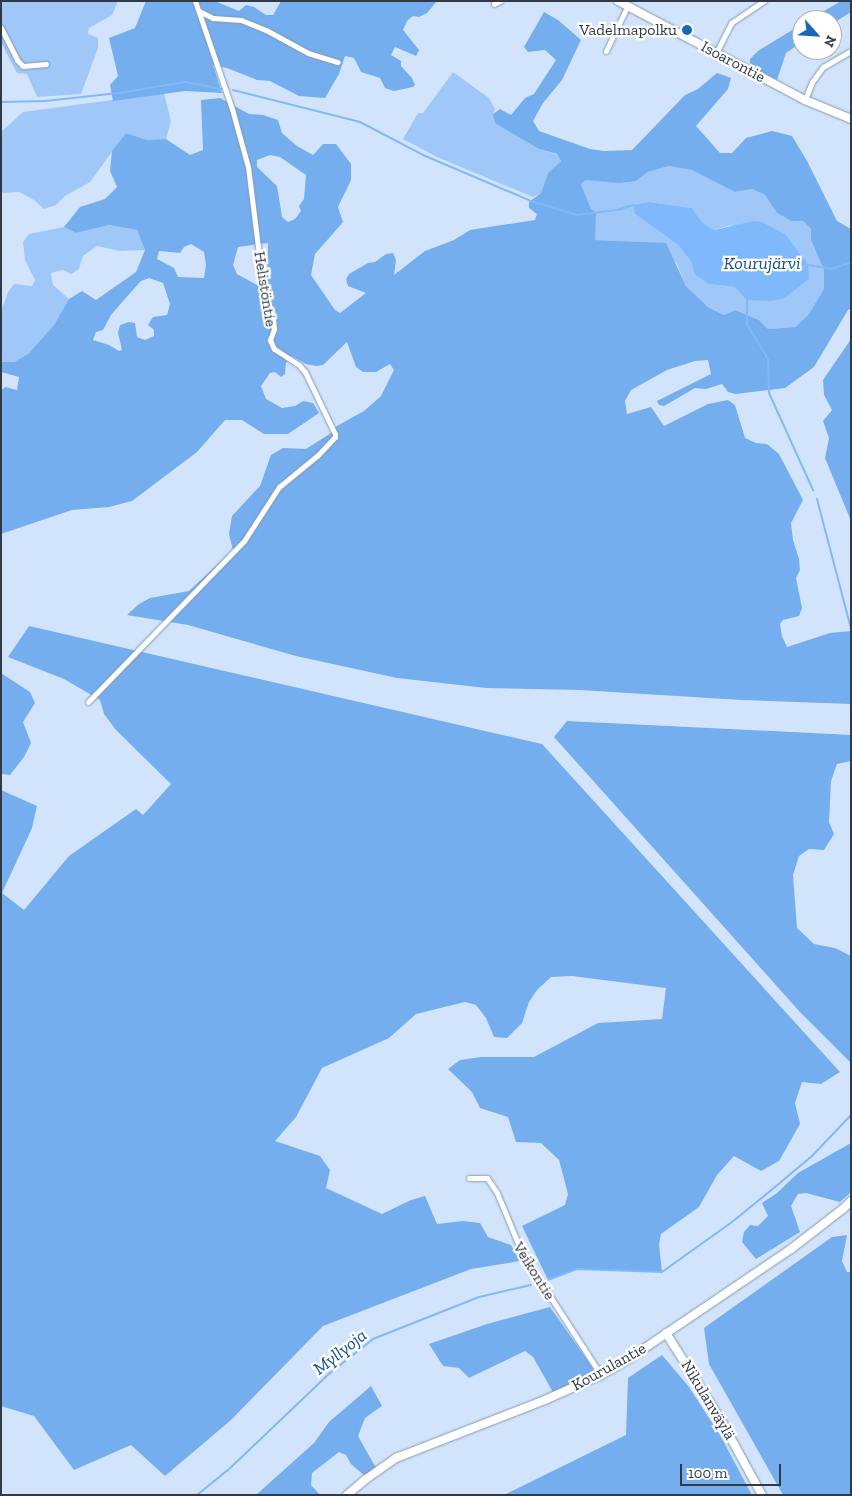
<!DOCTYPE html>
<meta charset="utf-8">
<style>
body{margin:0}
#map{position:relative;width:852px;height:1496px;overflow:hidden;background:#d2e4fb;font-family:"Zilla Slab",serif}
div>[style]{position:absolute}
.green>*{inset:0;background:#9fc8f8}
.forest>*{inset:0;background:#75aeef}
.water>*{inset:0;background:#80b9fb}
.stream>*{height:2px;margin:-1px;padding:0 1px;transform-origin:1px;border-radius:1px;background:#80b9fb}
.roads{filter:drop-shadow(0 0 1px #849ab4) drop-shadow(0 0 1px #849ab4)}
.street>*{height:5px;margin:-2.5px;padding:0 2.5px;transform-origin:2.5px;border-radius:2.5px;background:#fff}
.secondary>*{height:8px;margin:-4px;padding:0 4px;transform-origin:4px;border-radius:4px;background:#fff}
.dots>*{width:14px;height:14px;translate:-50% -50%;box-sizing:border-box;border:2px solid #fff;border-radius:50%}
span{translate:-50% -50%;white-space:nowrap;text-align:center;line-height:1.15;-webkit-text-stroke:4.5px #fff;paint-order:stroke}
.poi-label{font-size:16px;color:#303944}
.right{translate:-100% -50%;text-align:right}
.street-label{font-size:16px;color:#303944}
.water-label{font-size:18px;color:#16508b;font-style:italic}
.frame{position:absolute;inset:0;border:2px solid #303944;pointer-events:none}
.north{position:absolute;left:792px;top:10px;width:50px;height:50px;box-sizing:border-box;background:#fff;border:1px solid #acb0b4;border-radius:50%;rotate:116deg;font-size:14px;font-weight:700;line-height:20px;text-align:center;color:#303944}
.north::after{content:'';display:block;margin:auto;width:18px;height:22px;background:#1768b7;clip-path:polygon(50% 0,100% 100%,50% 72%,0 100%)}
.scale{position:absolute;left:680px;top:1464px;width:101px;height:22px;box-sizing:border-box;border:2px solid #303944;border-top:0;padding-left:6px;font-size:15px;line-height:18px;white-space:nowrap;color:#303944;-webkit-text-stroke:4px #fff;paint-order:stroke}
</style>
<div id="map">
<div class="green">
<i style="clip-path:polygon(1px 1px,118px 1px,112px 15px,89px 28px,88px 34px,98px 38px,98px 48px,81px 94px,37px 97px,27px 74px,17px 73px,1px 43px)"></i>
<i style="clip-path:polygon(453px 72px,489px 98px,495px 109px,493px 114px,519px 136px,539px 149px,558px 155px,561px 161px,548px 173px,541px 193px,533px 197px,437px 157px,403px 139px,418px 113px,423px 113px)"></i>
<i style="clip-path:polygon(164px 93px,171px 121px,166px 139px,147px 140px,126px 133px,90px 182px,65px 196px,56px 205px,44px 209px,34px 200px,19px 192px,1px 193px,1px 132px,23px 112px)"></i>
<i style="clip-path:polygon(evenodd,669px 166px,692px 169px,735px 192px,752px 189px,765px 195px,777px 213px,791px 221px,803px 221px,811px 229px,811px 240px,824px 270px,824px 289px,808px 315px,795px 327px,768px 329px,759px 320px,735px 310px,724px 315px,708px 307px,686px 286px,676px 262px,639px 242px,595px 240px,591px 209px,581px 184px,586px 180px,636px 181px,648px 172px,669px 166px,649px 202px,692px 208px,702px 222px,714px 230px,731px 225px,802px 259px,808px 265px,735px 287px,709px 284px,695px 275px,691px 262px,679px 246px,635px 214px,649px 202px)"></i>
<i style="clip-path:polygon(109px 225px,137px 230px,145px 250px,120px 251px,97px 246px,83px 256px,79px 269px,71px 274px,63px 270px,51px 273px,53px 285px,69px 299px,54px 325px,28px 354px,14px 362px,1px 362px,1px 312px,8px 292px,14px 284px,32px 286px,35px 280px,25px 260px,23px 242px,29px 234px,64px 227px,76px 233px)"></i>
</div>
<div class="forest">
<i style="clip-path:polygon(146px 1px,215px 1px,239px 11px,246px 5px,254px 7px,266px 15px,273px 15px,281px 1px,437px 1px,427px 13px,419px 17px,413px 16px,407px 21px,403px 30px,419px 50px,416px 56px,395px 47px,391px 55px,401px 61px,401px 66px,412px 78px,415px 85px,413px 87px,394px 91px,385px 88px,380px 78px,361px 72px,354px 58px,345px 56px,339px 74px,325px 98px,299px 96px,270px 81px,257px 80px,227px 68px,213px 65px,222px 93px,185px 91px,113px 101px,110px 85px,118px 76px,109px 38px,135px 28px)"></i>
<i style="clip-path:polygon(841px 1px,851px 1px,851px 12px,832px 24px,832px 20px,809px 20px)"></i>
<i style="clip-path:polygon(evenodd,544px 12px,558px 20px,581px 40px,562px 80px,543px 103px,533px 121px,539px 131px,590px 149px,604px 151px,632px 150px,685px 95px,698px 89px,717px 73px,731px 78px,728px 89px,696px 126px,720px 153px,732px 153px,746px 138px,772px 131px,792px 136px,807px 161px,837px 221px,851px 229px,851px 309px,848px 310px,814px 367px,785px 388px,736px 394px,728px 392px,722px 384px,706px 389px,695px 388px,664px 406px,659px 405px,657px 401px,711px 374px,708px 360px,695px 361px,667px 370px,631px 390px,625px 401px,627px 414px,651px 407px,664px 426px,708px 404px,728px 400px,735px 405px,745px 438px,756px 443px,767px 444px,779px 454px,803px 500px,791px 523px,793px 540px,799px 559px,800px 570px,796px 578px,802px 608px,799px 616px,783px 620px,780px 624px,782px 636px,787px 647px,830px 633px,851px 631px,851px 704px,741px 700px,580px 690px,486px 688px,397px 678px,296px 656px,188px 625px,127px 615px,139px 604px,150px 598px,189px 591px,233px 550px,229px 534px,232px 516px,260px 486px,271px 455px,283px 448px,306px 449px,331px 433px,337px 426px,364px 411px,381px 396px,394px 370px,390px 364px,376px 372px,363px 372px,356px 367px,347px 342px,323px 365px,316px 366px,306px 364px,291px 356px,286px 363px,285px 374px,281px 377px,275px 372px,270px 373px,261px 386px,266px 399px,282px 408px,295px 406px,303px 401px,313px 403px,319px 413px,288px 434px,264px 434px,242px 420px,225px 420px,197px 452px,132px 501px,109px 507px,72px 510px,1px 534px,1px 391px,5px 387px,17px 390px,19px 377px,1px 372px,1px 362px,14px 362px,28px 354px,54px 325px,69px 299px,82px 291px,96px 300px,136px 272px,145px 250px,137px 230px,109px 225px,76px 233px,64px 227px,80px 207px,105px 199px,117px 187px,110px 171px,112px 151px,126px 133px,147px 140px,166px 139px,190px 155px,203px 150px,201px 100px,220px 98px,249px 114px,263px 115px,278px 120px,282px 133px,297px 146px,313px 155px,323px 144px,336px 144px,351px 164px,351px 180px,338px 207px,343px 222px,315px 254px,311px 275px,335px 310px,340px 313px,366px 293px,348px 286px,346px 279px,349px 274px,368px 263px,375px 262px,386px 254px,393px 253px,396px 260px,394px 275px,425px 251px,454px 240px,470px 230px,535px 220px,537px 214px,529px 208px,529px 202px,541px 193px,548px 173px,561px 161px,557px 154px,539px 149px,495px 123px,493px 114px,500px 109px,511px 115px,525px 98px,534px 94px,556px 60px,545px 50px,528px 52px,524px 47px,544px 12px,270px 155px,280px 157px,306px 175px,304px 199px,299px 206px,301px 211px,295px 219px,288px 222px,282px 217px,277px 186px,257px 167px,257px 160px,270px 155px,544px 12px,669px 166px,692px 170px,735px 192px,752px 189px,765px 195px,777px 213px,791px 221px,803px 221px,811px 229px,811px 240px,824px 270px,824px 289px,808px 315px,795px 327px,768px 329px,759px 320px,735px 310px,724px 315px,708px 307px,686px 286px,666px 243px,595px 240px,596px 213px,591px 209px,581px 184px,586px 180px,619px 183px,636px 181px,648px 172px,669px 166px,544px 12px,268px 243px,267px 279px,257px 285px,237px 274px,233px 265px,238px 247px,268px 243px,544px 12px,191px 244px,204px 252px,206px 265px,204px 278px,178px 277px,174px 268px,157px 259px,159px 251px,180px 253px,184px 247px,191px 244px,544px 12px,149px 278px,163px 283px,170px 304px,167px 315px,153px 317px,148px 325px,154px 330px,154px 336px,145px 340px,137px 337px,135px 323px,129px 322px,120px 325px,118px 333px,122px 350px,119px 351px,109px 345px,93px 340px,96px 332px,103px 330px,111px 315px,131px 292px,141px 281px,149px 278px)"></i>
<i style="clip-path:polygon(802px 24px,802px 42px,786px 53px,777px 80px,750px 66px,750px 59px,758px 51px)"></i>
<i style="clip-path:polygon(851px 339px,851px 521px,825px 458px,829px 438px,823px 421px,832px 410px,824px 395px,823px 380px)"></i>
<i style="clip-path:polygon(29px 626px,542px 744px,840px 1072px,821px 1084px,802px 1082px,795px 1103px,800px 1124px,779px 1161px,761px 1171px,734px 1156px,717px 1175px,699px 1207px,661px 1234px,659px 1244px,662px 1272px,576px 1269px,548px 1280px,522px 1226px,565px 1205px,568px 1194px,559px 1160px,541px 1143px,516px 1142px,508px 1117px,480px 1108px,472px 1092px,448px 1069px,460px 1060px,481px 1057px,534px 1057px,598px 1023px,662px 1019px,666px 988px,572px 976px,551px 977px,537px 990px,529px 1002px,522px 1023px,507px 1038px,494px 1037px,486px 1018px,476px 1005px,465px 1002px,416px 1014px,389px 1038px,322px 1068px,296px 1117px,275px 1141px,320px 1156px,330px 1170px,326px 1188px,382px 1214px,411px 1200px,425px 1196px,437px 1224px,463px 1221px,480px 1223px,488px 1237px,511px 1245px,520px 1261px,471px 1269px,323px 1326px,231px 1420px,165px 1476px,131px 1445px,74px 1470px,34px 1416px,1px 1406px,1px 790px,37px 806px,32px 828px,2px 893px,24px 910px,69px 856px,136px 809px,143px 815px,171px 784px,116px 730px,104px 714px,100px 700px,64px 679px,8px 657px)"></i>
<i style="clip-path:polygon(1px 673px,30px 692px,35px 703px,23px 722px,31px 743px,24px 757px,10px 775px,1px 774px)"></i>
<i style="clip-path:polygon(567px 721px,851px 735px,851px 761px,837px 764px,831px 781px,829px 822px,834px 834px,824px 850px,809px 849px,799px 856px,793px 875px,797px 928px,814px 944px,835px 948px,851px 956px,850px 1062px,799px 1011px,554px 737px)"></i>
<i style="clip-path:polygon(851px 1143px,851px 1191px,849px 1194px,840px 1202px,806px 1193px,798px 1194px,791px 1206px,800px 1232px,756px 1259px,742px 1242px,744px 1232px,750px 1225px,758px 1226px,768px 1216px,762px 1203px,777px 1193px,798px 1173px)"></i>
<i style="clip-path:polygon(847px 1235px,842px 1261px,847px 1272px,851px 1272px,851px 1495px,783px 1495px,709px 1364px,704px 1328px,832px 1237px)"></i>
<i style="clip-path:polygon(550px 1307px,595px 1371px,554px 1394px,533px 1357px,525px 1351px,469px 1378px,459px 1368px,443px 1366px,429px 1344px,487px 1324px)"></i>
<i style="clip-path:polygon(662px 1355px,689px 1387px,720px 1435px,752px 1495px,504px 1495px,626px 1435px,628px 1378px)"></i>
<i style="clip-path:polygon(371px 1386px,382px 1406px,365px 1418px,358px 1436px,376px 1468px,365px 1476px,351px 1464px,346px 1455px,339px 1452px,312px 1473px,311px 1485px,320px 1495px,256px 1495px,314px 1443px,329px 1422px)"></i>
</div>
<div class="water">
<i style="clip-path:polygon(649px 202px,692px 208px,702px 222px,714px 230px,754px 221px,762px 222px,786px 235px,808px 265px,809px 279px,783px 299px,769px 301px,747px 300px,735px 287px,709px 284px,695px 275px,691px 262px,679px 246px,635px 214px,633px 205px)"></i>
</div>
<div class="stream">
<i style="left:233px;top:90px;width:131px;rotate:14.1deg"></i>
<i style="left:360px;top:122px;width:71px;rotate:27.6deg"></i>
<i style="left:423px;top:155px;width:51px;rotate:23.1deg"></i>
<i style="left:470px;top:175px;width:66px;rotate:23.1deg"></i>
<i style="left:531px;top:201px;width:48px;rotate:16.9deg"></i>
<i style="left:577px;top:215px;width:40px;rotate:-7.1deg"></i>
<i style="left:617px;top:210px;width:17px;rotate:-17deg"></i>
<i style="left:1px;top:102px;width:44px;rotate:-1.3deg"></i>
<i style="left:45px;top:101px;width:74px;rotate:-6.2deg"></i>
<i style="left:119px;top:93px;width:67px;rotate:-9.5deg"></i>
<i style="left:185px;top:82px;width:37px;rotate:11deg"></i>
<i style="left:808px;top:265px;width:24px;rotate:9deg"></i>
<i style="left:832px;top:269px;width:20px;rotate:-20deg"></i>
<i style="left:747px;top:300px;width:24px;rotate:90deg"></i>
<i style="left:747px;top:324px;width:41px;rotate:59deg"></i>
<i style="left:768px;top:359px;width:34px;rotate:88deg"></i>
<i style="left:769px;top:393px;width:107px;rotate:65.6deg"></i>
<i style="left:817px;top:499px;width:134px;rotate:75.3deg"></i>
<i style="left:548px;top:1280px;width:30px;rotate:-21deg"></i>
<i style="left:576px;top:1269px;width:86px;rotate:2deg"></i>
<i style="left:662px;top:1272px;width:86px;rotate:-35.5deg"></i>
<i style="left:732px;top:1222px;width:55px;rotate:-39.1deg"></i>
<i style="left:775px;top:1187px;width:48px;rotate:-40deg"></i>
<i style="left:812px;top:1156px;width:57px;rotate:-46.4deg"></i>
<i style="left:197px;top:1495px;width:38px;rotate:-39deg"></i>
<i style="left:227px;top:1471px;width:142px;rotate:-43.6deg"></i>
<i style="left:330px;top:1373px;width:55px;rotate:-38.3deg"></i>
<i style="left:373px;top:1339px;width:114px;rotate:-21.6deg"></i>
<i style="left:479px;top:1297px;width:53px;rotate:-13deg"></i>
</div>
<div class="roads">
<div class="street">
<i style="left:494px;top:4px;width:7px;rotate:-27deg"></i>
<i style="left:199px;top:11px;width:16px;rotate:27deg"></i>
<i style="left:213px;top:18px;width:28px;rotate:4deg"></i>
<i style="left:241px;top:20px;width:27px;rotate:22deg"></i>
<i style="left:266px;top:30px;width:48px;rotate:28.7deg"></i>
<i style="left:308px;top:53px;width:31px;rotate:17deg"></i>
<i style="left:1px;top:28px;width:36px;rotate:63deg"></i>
<i style="left:17px;top:60px;width:8px;rotate:45deg"></i>
<i style="left:23px;top:66px;width:23px;rotate:-5deg"></i>
<i style="left:606px;top:51px;width:49px;rotate:-64.5deg"></i>
<i style="left:716px;top:53px;width:34px;rotate:-63deg"></i>
<i style="left:731px;top:23px;width:40px;rotate:-34deg"></i>
<i style="left:805px;top:100px;width:19px;rotate:-69deg"></i>
<i style="left:812px;top:82px;width:19px;rotate:-54deg"></i>
<i style="left:823px;top:67px;width:32px;rotate:-30deg"></i>
<i style="left:88px;top:702px;width:224px;rotate:-45.9deg"></i>
<i style="left:244px;top:541px;width:64px;rotate:-57.1deg"></i>
<i style="left:279px;top:487px;width:50px;rotate:-39.4deg"></i>
<i style="left:318px;top:455px;width:25px;rotate:-47deg"></i>
<i style="left:335px;top:437px;width:3px;rotate:-90deg"></i>
<i style="left:335px;top:434px;width:69px;rotate:-115.8deg"></i>
<i style="left:305px;top:372px;width:9px;rotate:-131deg"></i>
<i style="left:299px;top:365px;width:30px;rotate:-147deg"></i>
<i style="left:274px;top:349px;width:10px;rotate:-114deg"></i>
<i style="left:270px;top:340px;width:12px;rotate:-70deg"></i>
<i style="left:274px;top:329px;width:12px;rotate:-95deg"></i>
<i style="left:273px;top:317px;width:32px;rotate:-108deg"></i>
<i style="left:263px;top:287px;width:121px;rotate:-97.1deg"></i>
<i style="left:248px;top:167px;width:60px;rotate:-105.4deg"></i>
<i style="left:232px;top:109px;width:114px;rotate:-108.9deg"></i>
<i style="left:469px;top:1178px;width:18px"></i>
<i style="left:487px;top:1178px;width:18px;rotate:56deg"></i>
<i style="left:497px;top:1193px;width:65px;rotate:67.4deg"></i>
<i style="left:522px;top:1253px;width:145px;rotate:57.1deg"></i>
</div>
<div class="secondary">
<i style="left:618px;top:1px;width:212px;rotate:27.9deg"></i>
<i style="left:805px;top:100px;width:50px;rotate:22.4deg"></i>
<i style="left:666px;top:1333px;width:105px;rotate:57.8deg"></i>
<i style="left:722px;top:1422px;width:83px;rotate:61.3deg"></i>
<i style="left:347px;top:1495px;width:25px;rotate:-40deg"></i>
<i style="left:366px;top:1479px;width:37px;rotate:-35deg"></i>
<i style="left:396px;top:1458px;width:162px;rotate:-21.3deg"></i>
<i style="left:547px;top:1399px;width:59px;rotate:-24deg"></i>
<i style="left:601px;top:1375px;width:34px;rotate:-30deg"></i>
<i style="left:630px;top:1358px;width:194px;rotate:-34.1deg"></i>
<i style="left:791px;top:1249px;width:67px;rotate:-37.7deg"></i>
<i style="left:844px;top:1208px;width:10px;rotate:-45deg"></i>
</div>
</div>
<div class="dots">
<i style="left:687px;top:30px;background:#1768b7"></i>
</div>
<div class="poi-label">
<span class="right" style="left:677px;top:30px">Vadelmapolku</span>
</div>
<div class="street-label">
<span style="left:733px;top:62px;rotate:28deg">Isoarontie</span>
<span style="left:265px;top:289px;rotate:81deg">Helistöntie</span>
<span style="left:534px;top:1271px;rotate:58deg">Veikontie</span>
<span style="left:609px;top:1367px;rotate:-29deg">Kourulantie</span>
<span style="left:708px;top:1400px;rotate:59deg">Nikulanväylä</span>
</div>
<div class="water-label">
<span style="left:762px;top:263px">Kourujärvi</span>
<span style="left:340px;top:1352px;rotate:-38deg">Myllyoja</span>
</div>
<div class="frame"></div>
<div class="north">N</div>
<div class="scale">100 m</div>
</div>
